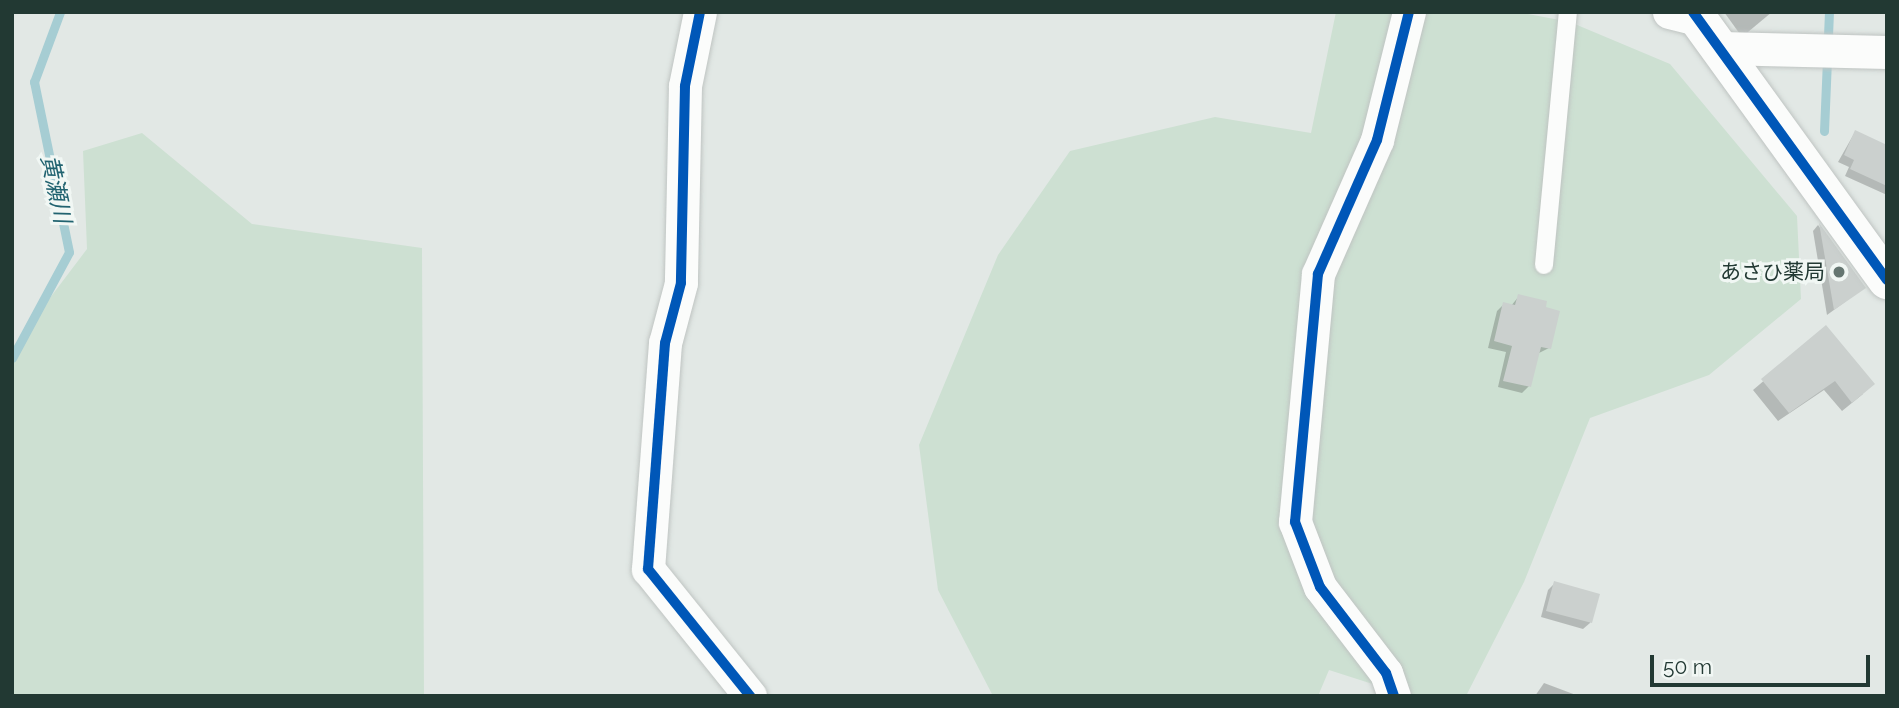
<!DOCTYPE html>
<meta charset="utf-8">
<style>
body{margin:0}
#map{position:relative;width:1899px;height:708px;overflow:hidden;background:#e2e8e5;font-family:Raleway,"Noto Sans JP",sans-serif}
div>[style]{position:absolute}
.green>*{inset:0;background:#cde0d2}
.shadow>*{inset:0;background:#0003}
.stream>*{height:9px;margin:-4.5px;padding:0 4.5px;transform-origin:4.5px;border-radius:4.5px;background:#a6cdd3}
.building>*{inset:0;background:#cbd0ce}
.roads{filter:drop-shadow(0 0 2px #bfc4c2) drop-shadow(0 0 2px #bfc4c2)}
.lane>*{height:18px;margin:-9px;padding:0 9px;transform-origin:9px;border-radius:9px;background:#fbfcfb}
.street>*{height:33px;margin:-16.5px;padding:0 16.5px;transform-origin:16.5px;border-radius:16.5px;background:#fbfcfb}
.secondary>*{height:38px;margin:-19px;padding:0 19px;transform-origin:19px;border-radius:19px;background:#fbfcfb}
.cycleway>*{height:10px;margin:-5px;padding:0 5px;transform-origin:5px;border-radius:5px;background:#0057b8}
.dots>*{width:19px;height:19px;translate:-50% -50%;box-sizing:border-box;border:4px solid #f1f7f4;border-radius:50%}
span{translate:-50% -50%;white-space:nowrap;text-align:center;line-height:1.15;-webkit-text-stroke:6px #f1f7f4;paint-order:stroke}
.poi-label{font-size:21px;color:#223933}
.right{translate:-100% -50%;text-align:right}
.water-label{font-size:23px;color:#216370;font-style:italic}
.frame{position:absolute;inset:0;border:14px solid #223933;pointer-events:none}
.scale{position:absolute;left:1650px;top:655px;width:220px;height:32px;box-sizing:border-box;border:4px solid #223933;border-top:0;padding-left:9px;font-size:21px;line-height:24px;white-space:nowrap;color:#223933;-webkit-text-stroke:5px #f1f7f4;paint-order:stroke}
</style>
<div id="map">
<div class="green">
<i style="clip-path:polygon(1336px 12px,1518px 12px,1570px 22px,1670px 64px,1797px 216px,1801px 299px,1709px 375px,1590px 418px,1524px 582px,1466px 696px,1410px 696px,1329px 670px,1318px 696px,993px 696px,938px 590px,919px 445px,998px 255px,1070px 151px,1215px 117px,1311px 133px)"></i>
<i style="clip-path:polygon(142px 133px,252px 224px,422px 248px,424px 696px,12px 696px,12px 348px,87px 249px,83px 151px)"></i>
</div>
<div class="shadow">
<i style="clip-path:polygon(1724px 12px,1772px 12px,1742px 37px)"></i>
<i style="clip-path:polygon(1855px 132px,1887px 150px,1887px 195px,1845px 176px,1849px 167px,1838px 162px)"></i>
<i style="clip-path:polygon(1818px 225px,1864px 288px,1827px 315px,1813px 231px)"></i>
<i style="clip-path:polygon(1519px 296px,1549px 348px,1537px 354px,1529px 386px,1522px 393px,1498px 387px,1506px 352px,1488px 348px,1497px 311px,1504px 304px,1511px 306px)"></i>
<i style="clip-path:polygon(1826px 328px,1863px 394px,1842px 411px,1824px 390px,1778px 421px,1753px 390px)"></i>
<i style="clip-path:polygon(1555px 583px,1598px 595px,1590px 623px,1583px 629px,1541px 617px,1548px 590px)"></i>
<i style="clip-path:polygon(1544px 683px,1576px 695px,1576px 696px,1535px 696px)"></i>
</div>
<div class="stream">
<i style="left:1824px;top:131px;width:119px;rotate:-87.6deg"></i>
<i style="left:12px;top:358px;width:120px;rotate:-61.7deg"></i>
<i style="left:69px;top:252px;width:174px;rotate:-101.6deg"></i>
<i style="left:34px;top:82px;width:75px;rotate:-69.6deg"></i>
</div>
<div class="building">
<i style="clip-path:polygon(1855px 130px,1887px 145px,1887px 186px,1850px 169px,1854px 160px,1844px 155px)"></i>
<i style="clip-path:polygon(1819px 223px,1866px 288px,1834px 310px)"></i>
<i style="clip-path:polygon(1518px 294px,1547px 301px,1546px 307px,1560px 311px,1551px 349px,1541px 347px,1531px 387px,1503px 381px,1512px 346px,1494px 341px,1503px 302px,1515px 305px)"></i>
<i style="clip-path:polygon(1826px 325px,1875px 384px,1852px 403px,1835px 381px,1789px 413px,1761px 379px)"></i>
<i style="clip-path:polygon(1554px 581px,1600px 594px,1592px 623px,1546px 611px)"></i>
</div>
<div class="roads">
<div class="lane">
<i style="left:1544px;top:265px;width:254px;rotate:-84.6deg"></i>
</div>
<div class="street">
<i style="left:700px;top:12px;width:76px;rotate:101.5deg"></i>
<i style="left:685px;top:86px;width:197px;rotate:91.2deg"></i>
<i style="left:681px;top:283px;width:62px;rotate:104.9deg"></i>
<i style="left:665px;top:343px;width:227px;rotate:94.3deg"></i>
<i style="left:648px;top:569px;width:163px;rotate:51.2deg"></i>
<i style="left:1669px;top:12px;width:30px;rotate:14deg"></i>
<i style="left:1720px;top:48px;width:167px;rotate:1.4deg"></i>
<i style="left:1394px;top:696px;width:24px;rotate:-109deg"></i>
<i style="left:1386px;top:673px;width:108px;rotate:-127.5deg"></i>
<i style="left:1320px;top:587px;width:70px;rotate:-111deg"></i>
<i style="left:1295px;top:522px;width:249px;rotate:-84.7deg"></i>
<i style="left:1318px;top:274px;width:146px;rotate:-66.2deg"></i>
<i style="left:1377px;top:140px;width:132px;rotate:-76deg"></i>
</div>
<div class="secondary">
<i style="left:1693px;top:12px;width:331px;rotate:54.1deg"></i>
</div>
</div>
<div class="cycleway">
<i style="left:700px;top:12px;width:76px;rotate:101.5deg"></i>
<i style="left:685px;top:86px;width:197px;rotate:91.2deg"></i>
<i style="left:681px;top:283px;width:62px;rotate:104.9deg"></i>
<i style="left:665px;top:343px;width:227px;rotate:94.3deg"></i>
<i style="left:648px;top:569px;width:163px;rotate:51.2deg"></i>
<i style="left:1693px;top:12px;width:331px;rotate:54.1deg"></i>
<i style="left:1394px;top:696px;width:24px;rotate:-109deg"></i>
<i style="left:1386px;top:673px;width:108px;rotate:-127.5deg"></i>
<i style="left:1320px;top:587px;width:70px;rotate:-111deg"></i>
<i style="left:1295px;top:522px;width:249px;rotate:-84.7deg"></i>
<i style="left:1318px;top:274px;width:146px;rotate:-66.2deg"></i>
<i style="left:1377px;top:140px;width:132px;rotate:-76deg"></i>
</div>
<div class="dots">
<i style="left:1839px;top:272px;background:#657671"></i>
</div>
<div class="poi-label">
<span class="right" style="left:1825px;top:272px">あさひ薬局</span>
</div>
<div class="water-label">
<span style="left:56px;top:189px;rotate:78deg">黄瀬川</span>
</div>
<div class="frame"></div>
<div class="scale">50 m</div>
</div>
